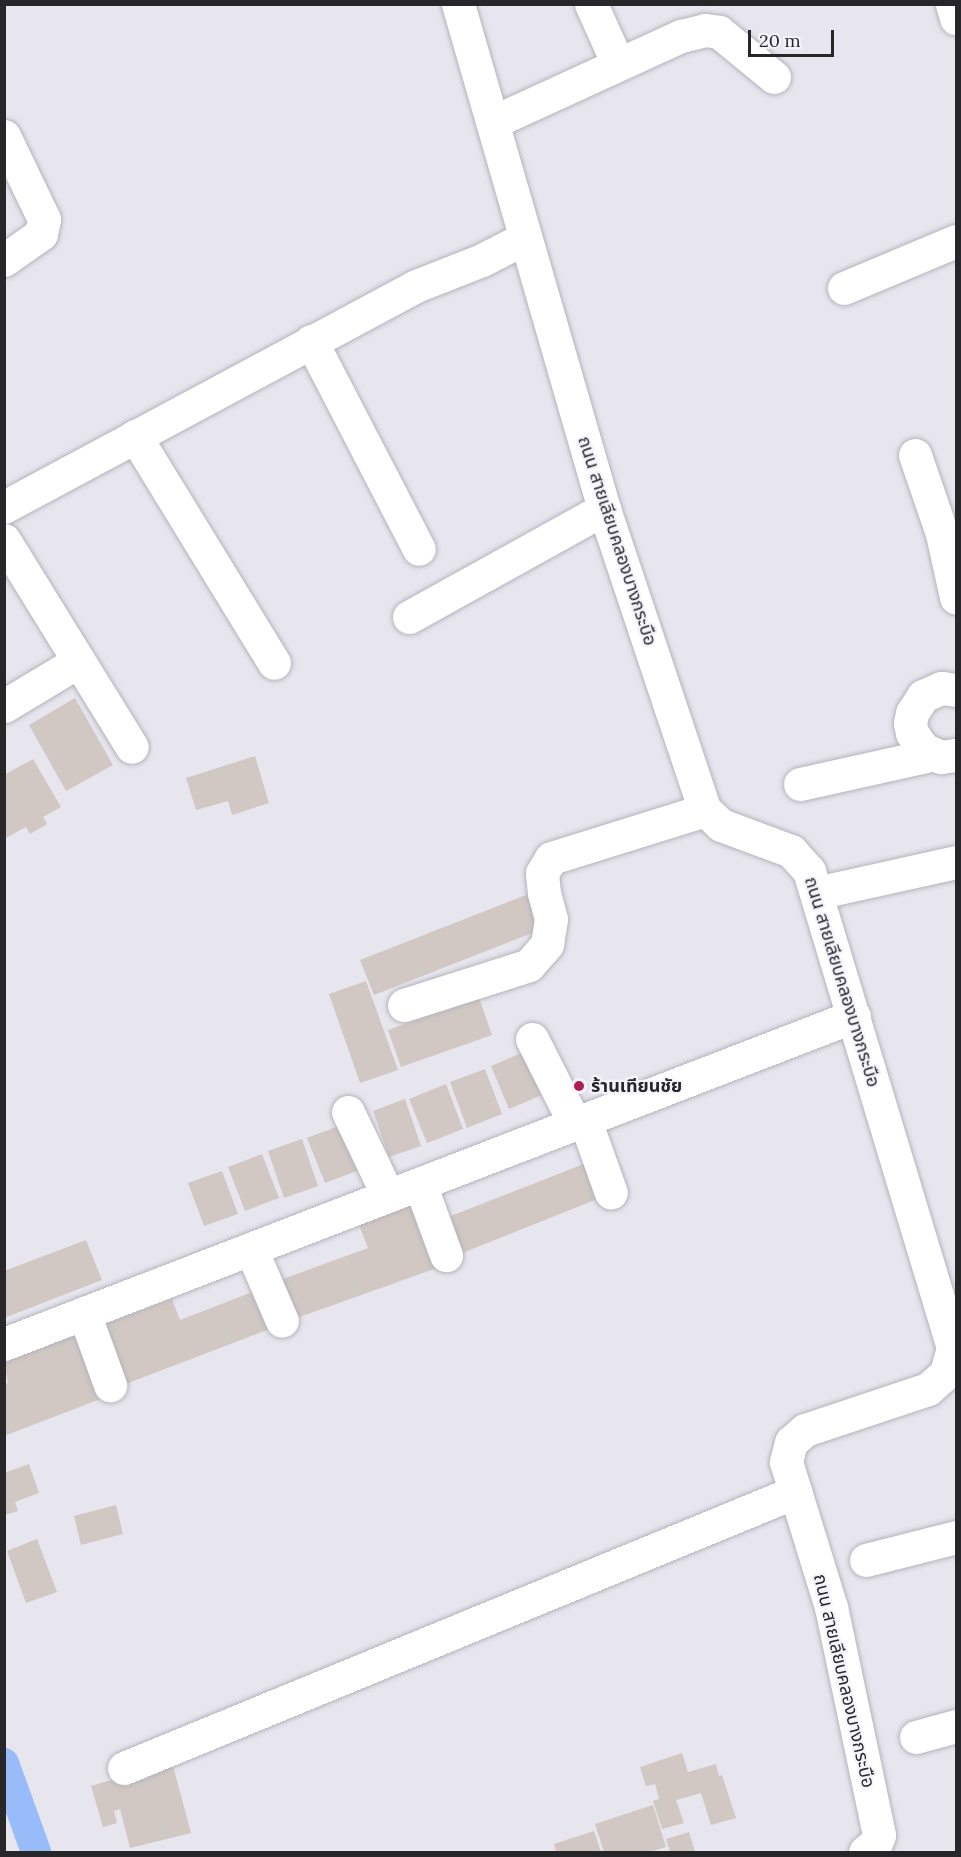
<!DOCTYPE html>
<meta charset="utf-8">
<style>
body{margin:0}
#map{position:relative;width:961px;height:1857px;overflow:hidden;background:#e7e5ee;font-family:Lora,"Noto Sans Thai",serif}
div>[style]{position:absolute}
.canal>*{height:30px;margin:-15px;padding:0 15px;transform-origin:15px;border-radius:15px;background:#98bbf9}
.building>*{inset:0;background:#d1c8c3}
.roads{filter:drop-shadow(0 0 2px #b5b3bc) drop-shadow(0 0 2px #b5b3bc)}
.minor>*{height:33px;margin:-16.5px;padding:0 16.5px;transform-origin:16.5px;border-radius:16.5px;background:#fff}
.dots>*{width:16px;height:16px;translate:-50% -50%;box-sizing:border-box;border:3px solid #f5f3fc;border-radius:50%}
span{translate:-50% -50%;white-space:nowrap;text-align:center;line-height:1.15;-webkit-text-stroke:4.5px #f5f3fc;paint-order:stroke}
.street-label{font-size:18px;color:#27272a}
.poi-label{font-size:18px;color:#27272a;font-weight:700}
.left{translate:0 -50%;text-align:left}
.frame{position:absolute;inset:0;border:6px solid #27272a;pointer-events:none}
.scale{position:absolute;left:748px;top:30px;width:86px;height:27px;box-sizing:border-box;border:3px solid #27272a;border-top:0;padding-left:8px;font-size:18px;line-height:21px;white-space:nowrap;color:#27272a;-webkit-text-stroke:4px #f5f3fc;paint-order:stroke}
</style>
<div id="map">
<div class="canal">
<i style="left:4px;top:1763px;width:95px;rotate:70.2deg"></i>
</div>
<div class="building">
<i style="clip-path:polygon(75px 698px,113px 765px,66px 791px,29px 725px)"></i>
<i style="clip-path:polygon(255px 756px,269px 803px,232px 815px,228px 801px,196px 810px,186px 778px)"></i>
<i style="clip-path:polygon(33px 759px,61px 807px,43px 817px,47px 824px,30px 834px,26px 827px,4px 839px,4px 775px)"></i>
<i style="clip-path:polygon(531px 893px,545px 928px,374px 995px,360px 960px)"></i>
<i style="clip-path:polygon(366px 981px,398px 1070px,360px 1083px,329px 994px)"></i>
<i style="clip-path:polygon(479px 998px,492px 1035px,401px 1067px,388px 1030px)"></i>
<i style="clip-path:polygon(524px 1052px,542px 1095px,509px 1109px,491px 1066px)"></i>
<i style="clip-path:polygon(485px 1069px,502px 1114px,467px 1128px,450px 1082px)"></i>
<i style="clip-path:polygon(446px 1084px,463px 1129px,427px 1143px,409px 1099px)"></i>
<i style="clip-path:polygon(405px 1099px,421px 1146px,389px 1157px,373px 1111px)"></i>
<i style="clip-path:polygon(344px 1124px,362px 1169px,325px 1183px,307px 1138px)"></i>
<i style="clip-path:polygon(302px 1139px,318px 1186px,284px 1198px,268px 1151px)"></i>
<i style="clip-path:polygon(262px 1154px,279px 1198px,245px 1211px,228px 1167px)"></i>
<i style="clip-path:polygon(586px 1163px,600px 1198px,460px 1254px,446px 1218px)"></i>
<i style="clip-path:polygon(222px 1171px,238px 1214px,204px 1226px,188px 1183px)"></i>
<i style="clip-path:polygon(414px 1205px,437px 1268px,294px 1319px,280px 1280px,368px 1248px,359px 1225px)"></i>
<i style="clip-path:polygon(86px 1240px,102px 1280px,4px 1318px,4px 1271px)"></i>
<i style="clip-path:polygon(255px 1291px,270px 1329px,123px 1385px,100px 1326px,172px 1299px,180px 1320px)"></i>
<i style="clip-path:polygon(77px 1333px,103px 1398px,4px 1436px,4px 1384px,8px 1383px,4px 1361px)"></i>
<i style="clip-path:polygon(29px 1464px,39px 1493px,15px 1502px,18px 1511px,4px 1515px,4px 1473px)"></i>
<i style="clip-path:polygon(116px 1505px,123px 1534px,81px 1545px,74px 1516px)"></i>
<i style="clip-path:polygon(37px 1539px,57px 1592px,26px 1603px,7px 1551px)"></i>
<i style="clip-path:polygon(682px 1753px,688px 1772px,716px 1764px,719px 1776px,722px 1775px,736px 1818px,711px 1825px,701px 1793px,676px 1800px,684px 1823px,662px 1829px,653px 1801px,659px 1799px,655px 1784px,646px 1786px,640px 1767px)"></i>
<i style="clip-path:polygon(172px 1762px,191px 1833px,130px 1848px,120px 1809px,114px 1811px,117px 1823px,103px 1827px,91px 1786px)"></i>
<i style="clip-path:polygon(653px 1805px,666px 1847px,650px 1852px,604px 1852px,595px 1824px)"></i>
<i style="clip-path:polygon(594px 1831px,601px 1852px,556px 1852px,554px 1844px)"></i>
<i style="clip-path:polygon(689px 1832px,695px 1852px,670px 1852px,666px 1839px)"></i>
</div>
<div class="roads">
<div class="minor">
<i style="left:458px;top:4px;width:526px;rotate:73.87deg"></i>
<i style="left:604px;top:509px;width:317px;rotate:71.5deg"></i>
<i style="left:705px;top:810px;width:22px;rotate:43deg"></i>
<i style="left:721px;top:825px;width:75px;rotate:20.4deg"></i>
<i style="left:791px;top:851px;width:27px;rotate:48deg"></i>
<i style="left:809px;top:871px;width:498px;rotate:73.2deg"></i>
<i style="left:953px;top:1348px;width:26px;rotate:106deg"></i>
<i style="left:946px;top:1373px;width:24px;rotate:138deg"></i>
<i style="left:928px;top:1389px;width:130px;rotate:161.6deg"></i>
<i style="left:805px;top:1430px;width:18px;rotate:139deg"></i>
<i style="left:791px;top:1442px;width:21px;rotate:104deg"></i>
<i style="left:786px;top:1462px;width:152px;rotate:72.8deg"></i>
<i style="left:831px;top:1607px;width:233px;rotate:78.1deg"></i>
<i style="left:879px;top:1835px;width:9px;rotate:111deg"></i>
<i style="left:876px;top:1843px;width:14px;rotate:141deg"></i>
<i style="left:591px;top:4px;width:54px;rotate:65.8deg"></i>
<i style="left:952px;top:4px;width:15px;rotate:74deg"></i>
<i style="left:493px;top:122px;width:207px;rotate:-24.6deg"></i>
<i style="left:681px;top:36px;width:25px;rotate:-14deg"></i>
<i style="left:705px;top:30px;width:14px;rotate:8deg"></i>
<i style="left:719px;top:32px;width:71px;rotate:39.3deg"></i>
<i style="left:4px;top:136px;width:92px;rotate:64.3deg"></i>
<i style="left:44px;top:219px;width:15px;rotate:101deg"></i>
<i style="left:41px;top:234px;width:45px;rotate:144.9deg"></i>
<i style="left:844px;top:288px;width:121px;rotate:-22.8deg"></i>
<i style="left:311px;top:341px;width:234px;rotate:62.6deg"></i>
<i style="left:135px;top:436px;width:266px;rotate:58.5deg"></i>
<i style="left:915px;top:455px;width:83px;rotate:71.1deg"></i>
<i style="left:942px;top:534px;width:65px;rotate:77.5deg"></i>
<i style="left:4px;top:507px;width:468px;rotate:-28.2deg"></i>
<i style="left:416px;top:286px;width:71px;rotate:-21.5deg"></i>
<i style="left:482px;top:260px;width:48px;rotate:-27.1deg"></i>
<i style="left:4px;top:540px;width:243px;rotate:58.3deg"></i>
<i style="left:409px;top:617px;width:223px;rotate:-29deg"></i>
<i style="left:956px;top:690px;width:15px;rotate:-172deg"></i>
<i style="left:941px;top:688px;width:20px;rotate:156deg"></i>
<i style="left:923px;top:696px;width:20px;rotate:123deg"></i>
<i style="left:912px;top:713px;width:10px;rotate:101deg"></i>
<i style="left:910px;top:723px;width:10px;rotate:79deg"></i>
<i style="left:912px;top:733px;width:19px;rotate:55deg"></i>
<i style="left:923px;top:749px;width:20px;rotate:24deg"></i>
<i style="left:941px;top:757px;width:15px;rotate:-8deg"></i>
<i style="left:4px;top:706px;width:87px;rotate:-31deg"></i>
<i style="left:800px;top:784px;width:134px;rotate:-12.5deg"></i>
<i style="left:816px;top:893px;width:143px;rotate:-12.5deg"></i>
<i style="left:404px;top:1005px;width:131px;rotate:-17.7deg"></i>
<i style="left:529px;top:965px;width:28px;rotate:-49deg"></i>
<i style="left:547px;top:944px;width:25px;rotate:-81deg"></i>
<i style="left:551px;top:919px;width:27px;rotate:-105deg"></i>
<i style="left:544px;top:893px;width:20px;rotate:-96deg"></i>
<i style="left:542px;top:873px;width:17px;rotate:-59deg"></i>
<i style="left:551px;top:858px;width:161px;rotate:-17.3deg"></i>
<i style="left:532px;top:1039px;width:95px;rotate:63.2deg"></i>
<i style="left:348px;top:1112px;width:93px;rotate:64.5deg"></i>
<i style="left:585px;top:1120px;width:77px;rotate:70.4deg"></i>
<i style="left:420px;top:1184px;width:76px;rotate:69.9deg"></i>
<i style="left:251px;top:1249px;width:78px;rotate:66.7deg"></i>
<i style="left:84px;top:1313px;width:77px;rotate:70.1deg"></i>
<i style="left:4px;top:1344px;width:911px;rotate:-21.1deg"></i>
<i style="left:866px;top:1560px;width:93px;rotate:-14.3deg"></i>
<i style="left:916px;top:1737px;width:41px;rotate:-15.4deg"></i>
<i style="left:124px;top:1768px;width:726px;rotate:-22.36deg"></i>
</div>
</div>
<div class="dots">
<i style="left:579px;top:1086px;background:#af1f53"></i>
</div>
<div class="street-label">
<span style="left:617px;top:541px;rotate:72deg">ถนน สายเลียบคลองบางกระบือ</span>
<span style="left:842px;top:982px;rotate:73deg">ถนน สายเลียบคลองบางกระบือ</span>
<span style="left:844px;top:1681px;rotate:77deg">ถนน สายเลียบคลองบางกระบือ</span>
</div>
<div class="poi-label">
<span class="left" style="left:591px;top:1086px">ร้านเทียนชัย</span>
</div>
<div class="frame"></div>
<div class="scale">20 m</div>
</div>
